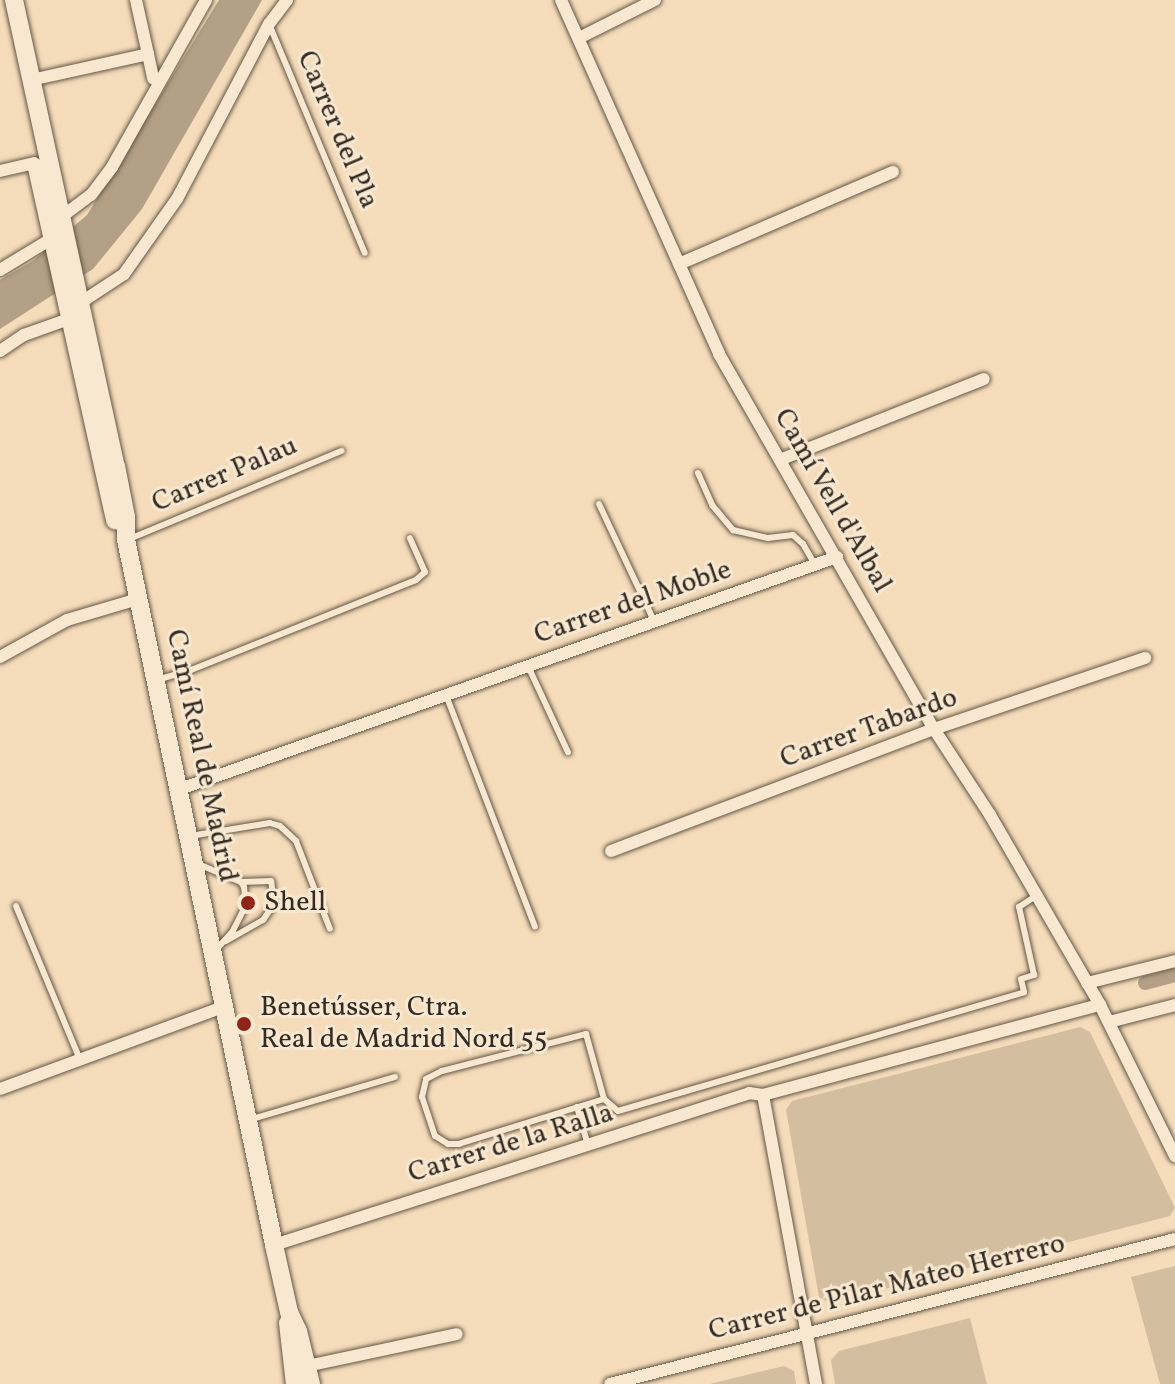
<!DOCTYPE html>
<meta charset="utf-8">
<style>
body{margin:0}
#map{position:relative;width:1175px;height:1384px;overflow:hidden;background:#f5dcba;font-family:Vollkorn,serif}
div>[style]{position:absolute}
.green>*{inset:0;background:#d4bea0}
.water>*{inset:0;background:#b3a086}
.canal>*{height:14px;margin:-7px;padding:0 7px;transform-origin:7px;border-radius:7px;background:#b3a086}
.roads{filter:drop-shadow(0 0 2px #645747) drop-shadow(0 0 2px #645747)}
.lane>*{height:6px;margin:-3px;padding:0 3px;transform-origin:3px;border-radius:3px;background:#f8e8d2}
.street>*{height:12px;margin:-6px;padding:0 6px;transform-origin:6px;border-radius:6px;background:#f8e8d2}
.secondary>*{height:18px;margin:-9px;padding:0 9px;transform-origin:9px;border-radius:9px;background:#f8e8d2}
.dots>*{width:22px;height:22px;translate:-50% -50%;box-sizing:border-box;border:4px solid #f8e8d2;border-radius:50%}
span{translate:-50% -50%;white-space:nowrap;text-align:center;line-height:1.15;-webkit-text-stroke:6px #f8e8d2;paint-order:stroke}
.street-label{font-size:28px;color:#342b21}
.poi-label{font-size:28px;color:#342b21}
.left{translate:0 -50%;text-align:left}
</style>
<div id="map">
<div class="green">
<i style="clip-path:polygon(1080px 1027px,1090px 1032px,1175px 1208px,1170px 1216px,830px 1303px,819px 1297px,786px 1110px,792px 1101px)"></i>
<i style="clip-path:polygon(1175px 1266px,1175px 1384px,1160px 1384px,1131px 1277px)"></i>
<i style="clip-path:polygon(970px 1318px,987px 1384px,835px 1384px,831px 1360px,839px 1351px)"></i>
<i style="clip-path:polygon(784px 1366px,794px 1371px,796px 1384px,710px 1384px)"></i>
</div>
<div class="water">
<i style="clip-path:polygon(219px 0,262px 0,142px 209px,93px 269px,0 329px,0 280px,33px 261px,87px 215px)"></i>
</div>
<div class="canal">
<i style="left:1145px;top:983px;width:31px;rotate:-15deg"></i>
</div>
<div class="roads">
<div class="lane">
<i style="left:269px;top:24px;width:248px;rotate:67.3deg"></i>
<i style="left:698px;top:473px;width:35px;rotate:66deg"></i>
<i style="left:712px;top:505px;width:33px;rotate:50deg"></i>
<i style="left:733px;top:530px;width:36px;rotate:13deg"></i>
<i style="left:768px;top:538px;width:25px;rotate:-7deg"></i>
<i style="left:793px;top:535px;width:13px;rotate:42deg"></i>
<i style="left:803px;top:544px;width:22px;rotate:60deg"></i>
<i style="left:599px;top:504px;width:129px;rotate:64.8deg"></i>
<i style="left:129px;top:539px;width:230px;rotate:-22.5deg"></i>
<i style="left:528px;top:666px;width:95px;rotate:65.1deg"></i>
<i style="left:160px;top:679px;width:32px;rotate:-16deg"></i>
<i style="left:191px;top:670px;width:242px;rotate:-21.8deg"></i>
<i style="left:416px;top:580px;width:12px;rotate:-42deg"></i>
<i style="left:425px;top:572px;width:37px;rotate:-114deg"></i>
<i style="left:446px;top:695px;width:248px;rotate:69deg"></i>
<i style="left:190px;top:836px;width:81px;rotate:-9.2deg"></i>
<i style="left:270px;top:823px;width:10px;rotate:17deg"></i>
<i style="left:280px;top:826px;width:22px;rotate:43deg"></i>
<i style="left:296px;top:841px;width:94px;rotate:68.9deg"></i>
<i style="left:198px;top:864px;width:47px;rotate:22.7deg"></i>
<i style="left:241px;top:882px;width:6px;rotate:59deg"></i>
<i style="left:244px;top:887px;width:18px;rotate:84deg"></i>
<i style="left:246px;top:905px;width:29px;rotate:117deg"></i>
<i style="left:233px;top:931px;width:25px;rotate:132deg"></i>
<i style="left:16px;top:906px;width:167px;rotate:67.4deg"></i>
<i style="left:226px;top:941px;width:43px;rotate:-29.6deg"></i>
<i style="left:263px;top:920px;width:19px;rotate:-55deg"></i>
<i style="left:274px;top:904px;width:23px;rotate:-97deg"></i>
<i style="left:271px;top:881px;width:30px;rotate:178deg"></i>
<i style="left:586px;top:1034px;width:67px;rotate:74.5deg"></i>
<i style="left:604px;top:1099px;width:152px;rotate:162.8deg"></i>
<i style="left:459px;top:1144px;width:11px;rotate:180deg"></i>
<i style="left:448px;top:1144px;width:15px;rotate:-148deg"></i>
<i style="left:435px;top:1136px;width:41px;rotate:-108.4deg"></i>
<i style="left:422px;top:1097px;width:18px;rotate:-77deg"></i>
<i style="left:426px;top:1079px;width:18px;rotate:-27deg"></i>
<i style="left:442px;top:1071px;width:149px;rotate:-14.4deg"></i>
<i style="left:604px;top:1099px;width:18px;rotate:41deg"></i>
<i style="left:618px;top:1111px;width:423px;rotate:-16.3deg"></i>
<i style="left:1024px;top:992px;width:13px;rotate:-103deg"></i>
<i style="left:1021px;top:979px;width:14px;rotate:-17deg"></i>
<i style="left:1034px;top:975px;width:70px;rotate:-102.4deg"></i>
<i style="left:1019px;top:907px;width:20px;rotate:-33deg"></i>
<i style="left:577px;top:1107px;width:40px;rotate:74deg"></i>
<i style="left:252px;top:1119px;width:149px;rotate:-16.4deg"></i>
</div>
<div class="street">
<i style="left:136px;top:0;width:55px;rotate:77.5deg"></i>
<i style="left:561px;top:0;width:388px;rotate:65.9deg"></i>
<i style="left:719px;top:354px;width:432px;rotate:60.2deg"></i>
<i style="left:934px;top:729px;width:103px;rotate:56.9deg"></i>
<i style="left:990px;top:815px;width:220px;rotate:59.9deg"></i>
<i style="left:1100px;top:1005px;width:169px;rotate:63.6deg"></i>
<i style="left:579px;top:38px;width:85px;rotate:-26.6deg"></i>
<i style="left:31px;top:80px;width:120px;rotate:-12.5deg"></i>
<i style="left:148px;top:54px;width:25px;rotate:78deg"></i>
<i style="left:0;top:171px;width:35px;rotate:-13deg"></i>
<i style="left:60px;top:218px;width:39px;rotate:-37deg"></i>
<i style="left:91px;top:195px;width:35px;rotate:-53deg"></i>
<i style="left:112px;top:167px;width:192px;rotate:-60.6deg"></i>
<i style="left:679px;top:264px;width:233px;rotate:-23.3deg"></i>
<i style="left:0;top:270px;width:60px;rotate:-31.3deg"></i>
<i style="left:77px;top:305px;width:56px;rotate:-33.4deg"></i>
<i style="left:124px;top:274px;width:92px;rotate:-54.8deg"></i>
<i style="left:177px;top:199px;width:198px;rotate:-62.3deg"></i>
<i style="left:269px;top:24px;width:30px;rotate:-53deg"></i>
<i style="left:0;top:351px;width:29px;rotate:-34deg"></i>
<i style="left:24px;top:335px;width:48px;rotate:-19.6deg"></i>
<i style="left:69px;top:319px;width:9px;rotate:49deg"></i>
<i style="left:782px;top:459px;width:217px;rotate:-21.6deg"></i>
<i style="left:0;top:657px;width:77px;rotate:-28.9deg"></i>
<i style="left:67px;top:620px;width:74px;rotate:-16.5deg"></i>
<i style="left:180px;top:789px;width:697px;rotate:-19.45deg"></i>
<i style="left:611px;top:851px;width:345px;rotate:-20.7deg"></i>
<i style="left:934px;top:729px;width:223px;rotate:-18.6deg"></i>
<i style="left:1087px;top:983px;width:91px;rotate:-14deg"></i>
<i style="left:1109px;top:1022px;width:68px;rotate:-14.4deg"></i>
<i style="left:0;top:1089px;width:240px;rotate:-20.2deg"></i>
<i style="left:763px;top:1095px;width:294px;rotate:79.6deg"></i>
<i style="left:274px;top:1245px;width:499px;rotate:-17.7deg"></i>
<i style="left:749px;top:1093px;width:14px;rotate:8deg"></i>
<i style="left:763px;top:1095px;width:349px;rotate:-15deg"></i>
<i style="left:307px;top:1366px;width:153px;rotate:-12deg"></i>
<i style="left:610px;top:1384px;width:583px;rotate:-14.39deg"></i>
</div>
<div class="secondary">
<i style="left:14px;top:0;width:477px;rotate:77.7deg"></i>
<i style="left:116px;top:466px;width:52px;rotate:78.9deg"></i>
<i style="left:126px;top:517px;width:23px;rotate:90deg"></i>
<i style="left:126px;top:540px;width:720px;rotate:78.14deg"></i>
<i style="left:274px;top:1245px;width:69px;rotate:77.4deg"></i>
<i style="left:289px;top:1312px;width:21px;rotate:65deg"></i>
<i style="left:298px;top:1331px;width:55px;rotate:76.2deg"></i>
<i style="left:37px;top:168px;width:361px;rotate:77.5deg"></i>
<i style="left:288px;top:1323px;width:61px;rotate:83.5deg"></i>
</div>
</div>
<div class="dots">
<i style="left:248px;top:903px;background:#8f2418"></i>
<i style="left:244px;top:1024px;background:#8f2418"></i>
</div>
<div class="street-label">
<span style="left:337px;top:130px;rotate:67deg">Carrer del Pla</span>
<span style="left:225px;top:475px;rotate:-23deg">Carrer Palau</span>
<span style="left:832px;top:501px;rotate:60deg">Camí Vell d'Albal</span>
<span style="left:633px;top:603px;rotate:-19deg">Carrer del Moble</span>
<span style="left:869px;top:729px;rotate:-20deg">Carrer Tabardo</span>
<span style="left:201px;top:756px;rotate:78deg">Camí Real de Madrid</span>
<span style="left:511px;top:1144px;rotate:-17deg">Carrer de la Ralla</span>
<span style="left:887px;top:1288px;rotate:-14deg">Carrer de Pilar Mateo Herrero</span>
</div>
<div class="poi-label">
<span class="left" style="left:264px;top:903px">Shell</span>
<span class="left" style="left:260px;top:1024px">Benetússer, Ctra.<br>Real de Madrid Nord 55</span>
</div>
</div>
